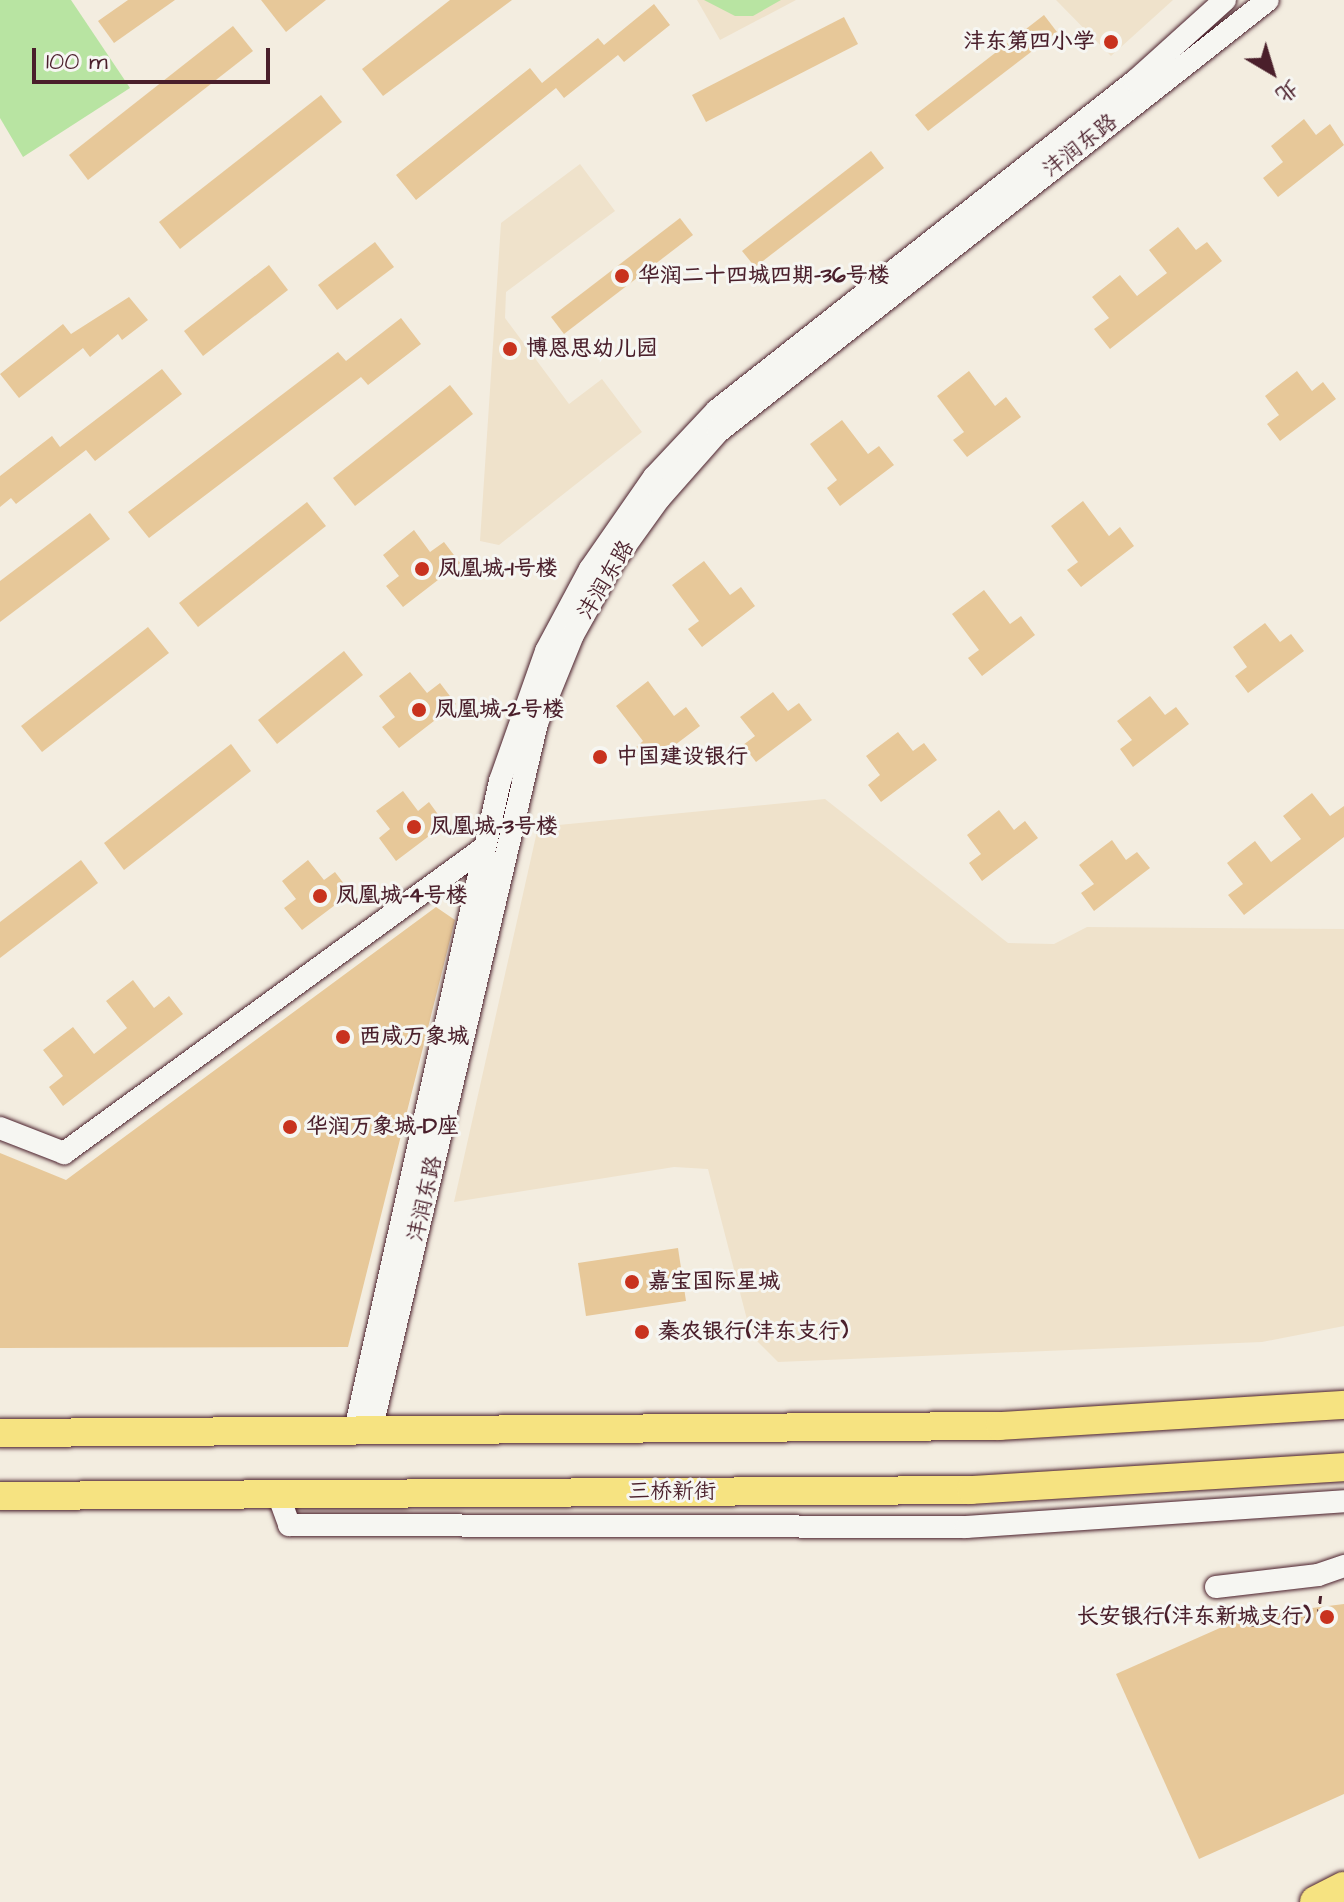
<!DOCTYPE html>
<meta charset="utf-8">
<style>
body{margin:0}
#map{position:relative;width:1344px;height:1902px;overflow:hidden;background:#f3ede0;font-family:"Architects Daughter","LXGW WenKai TC",sans-serif}
div>[style]{position:absolute}
.built>*{inset:0;background:#efe2cb}
.green>*{inset:0;background:#b8e4a2}
.building>*{inset:0;background:#e7c899}
.path>*{height:3px;margin-top:-1.5px;transform-origin:0;background:repeating-linear-gradient(90deg,#4a1f2b 0 8px,transparent 0 14px)}
.roads{filter:drop-shadow(0 0 2px #4a1f2b) drop-shadow(0 0 2px #4a1f2b)}
.minor>*{height:22px;margin:-11px;padding:0 11px;transform-origin:11px;border-radius:11px;background:#f6f6f2}
.major>*{height:28px;margin:-14px;padding:0 14px;transform-origin:14px;border-radius:14px;background:#f6e381}
.highway>*{height:32px;margin:-16px;padding:0 16px;transform-origin:16px;border-radius:16px;background:#f6e381}
.dots>*{width:22px;height:22px;translate:-50% -50%;box-sizing:border-box;border:4px solid #f6f6f2;border-radius:50%}
span{translate:-50% -50%;white-space:nowrap;text-align:center;line-height:1.15;-webkit-text-stroke:6px #f6f6f2;paint-order:stroke}
.poi-label{font-size:22px;color:#4a1f2b;font-weight:700}
.right{translate:-100% -50%;text-align:right}
.left{translate:0 -50%;text-align:left}
.street-label{font-size:22px;color:#4a1f2b}
.north{position:absolute;left:1232px;top:32px;width:80px;height:80px;-webkit-text-stroke:6px #f6f6f2;paint-order:stroke;rotate:142deg;font-size:22px;font-weight:700;line-height:32px;text-align:center;color:#4a1f2b}
.north::after{content:'';display:block;margin:auto;width:28px;height:36px;background:#4a1f2b;clip-path:polygon(50% 0,100% 100%,50% 72%,0 100%)}
.scale{position:absolute;left:32px;top:48px;width:238px;height:36px;box-sizing:border-box;border:4px solid #4a1f2b;border-top:0;padding-left:10px;font-size:24px;line-height:28px;white-space:nowrap;color:#4a1f2b;-webkit-text-stroke:6px #f6f6f2;paint-order:stroke}
</style>
<div id="map">
<div class="built">
<i style="clip-path:polygon(697px 0,796px 0,720px 40px)"></i>
<i style="clip-path:polygon(1056px 0,1173px 0,1111px 56px)"></i>
<i style="clip-path:polygon(580px 164px,615px 211px,506px 292px,505px 318px,569px 404px,602px 379px,642px 432px,499px 545px,480px 541px,501px 223px)"></i>
<i style="clip-path:polygon(825px 799px,1008px 943px,1054px 944px,1087px 927px,1344px 929px,1344px 1326px,1262px 1342px,778px 1362px,751px 1335px,708px 1169px,674px 1167px,454px 1202px,538px 827px)"></i>
</div>
<div class="green">
<i style="clip-path:polygon(0 0,71px 0,130px 88px,23px 157px,0 118px)"></i>
<i style="clip-path:polygon(704px 0,781px 0,753px 16px,735px 16px)"></i>
</div>
<div class="building">
<i style="clip-path:polygon(128px 0,175px 0,114px 43px,98px 21px)"></i>
<i style="clip-path:polygon(261px 0,326px 0,286px 32px)"></i>
<i style="clip-path:polygon(450px 0,512px 0,383px 96px,362px 69px)"></i>
<i style="clip-path:polygon(654px 4px,670px 25px,624px 62px,618px 55px,564px 98px,556px 88px,416px 200px,396px 175px,530px 68px,542px 83px,598px 38px,604px 45px)"></i>
<i style="clip-path:polygon(1044px 15px,1057px 32px,928px 131px,915px 115px)"></i>
<i style="clip-path:polygon(844px 17px,858px 44px,706px 122px,692px 95px)"></i>
<i style="clip-path:polygon(233px 26px,253px 51px,88px 180px,69px 155px)"></i>
<i style="clip-path:polygon(321px 95px,342px 122px,180px 249px,159px 222px)"></i>
<i style="clip-path:polygon(1304px 119px,1316px 135px,1330px 124px,1344px 145px,1278px 197px,1263px 178px,1283px 162px,1271px 146px)"></i>
<i style="clip-path:polygon(871px 151px,884px 168px,755px 267px,742px 251px)"></i>
<i style="clip-path:polygon(680px 218px,693px 235px,564px 334px,551px 317px)"></i>
<i style="clip-path:polygon(1178px 227px,1196px 250px,1207px 242px,1222px 261px,1110px 349px,1094px 329px,1109px 318px,1092px 297px,1120px 275px,1137px 296px,1167px 273px,1149px 250px)"></i>
<i style="clip-path:polygon(375px 242px,394px 267px,337px 310px,318px 285px)"></i>
<i style="clip-path:polygon(269px 265px,288px 290px,203px 356px,184px 331px)"></i>
<i style="clip-path:polygon(129px 297px,148px 320px,122px 340px,118px 334px,90px 357px,83px 348px,19px 398px,0 374px,63px 324px,71px 334px)"></i>
<i style="clip-path:polygon(401px 318px,421px 344px,368px 385px,361px 377px,149px 538px,128px 512px,338px 352px,346px 361px)"></i>
<i style="clip-path:polygon(162px 369px,182px 394px,95px 461px,86px 450px,16px 504px,11px 498px,0 507px,0 476px,52px 436px,60px 447px)"></i>
<i style="clip-path:polygon(969px 371px,995px 406px,1006px 397px,1021px 417px,967px 457px,953px 440px,964px 432px,937px 396px)"></i>
<i style="clip-path:polygon(1297px 371px,1312px 391px,1323px 382px,1336px 399px,1280px 441px,1267px 424px,1279px 415px,1265px 396px)"></i>
<i style="clip-path:polygon(450px 385px,473px 414px,355px 506px,333px 478px)"></i>
<i style="clip-path:polygon(842px 420px,868px 454px,879px 446px,894px 465px,840px 506px,827px 488px,837px 480px,810px 444px)"></i>
<i style="clip-path:polygon(1083px 501px,1109px 536px,1120px 527px,1134px 546px,1081px 587px,1067px 570px,1078px 562px,1051px 526px)"></i>
<i style="clip-path:polygon(307px 502px,326px 526px,198px 627px,179px 603px)"></i>
<i style="clip-path:polygon(90px 513px,110px 539px,0 622px,0 581px)"></i>
<i style="clip-path:polygon(414px 530px,430px 552px,444px 542px,460px 563px,403px 607px,386px 586px,399px 576px,383px 555px)"></i>
<i style="clip-path:polygon(704px 561px,730px 595px,741px 587px,755px 606px,702px 647px,688px 629px,699px 621px,672px 585px)"></i>
<i style="clip-path:polygon(984px 590px,1010px 624px,1021px 616px,1035px 635px,982px 676px,968px 658px,979px 650px,952px 614px)"></i>
<i style="clip-path:polygon(1265px 623px,1280px 642px,1291px 634px,1304px 651px,1248px 693px,1235px 676px,1247px 667px,1233px 647px)"></i>
<i style="clip-path:polygon(148px 627px,169px 653px,42px 752px,21px 726px)"></i>
<i style="clip-path:polygon(344px 651px,363px 675px,277px 744px,258px 720px)"></i>
<i style="clip-path:polygon(410px 672px,427px 693px,440px 683px,456px 704px,399px 748px,382px 727px,395px 717px,379px 696px)"></i>
<i style="clip-path:polygon(648px 681px,674px 716px,686px 707px,700px 726px,646px 767px,633px 750px,643px 741px,616px 706px)"></i>
<i style="clip-path:polygon(773px 692px,788px 711px,799px 703px,812px 720px,756px 762px,743px 745px,755px 736px,740px 717px)"></i>
<i style="clip-path:polygon(1150px 696px,1165px 715px,1176px 707px,1189px 724px,1133px 767px,1120px 749px,1132px 740px,1117px 721px)"></i>
<i style="clip-path:polygon(898px 732px,913px 751px,924px 743px,937px 760px,881px 802px,868px 785px,880px 775px,866px 756px)"></i>
<i style="clip-path:polygon(231px 744px,251px 771px,124px 870px,104px 843px)"></i>
<i style="clip-path:polygon(403px 791px,418px 811px,429px 802px,445px 824px,396px 861px,379px 838px,390px 829px,376px 811px)"></i>
<i style="clip-path:polygon(1312px 793px,1330px 816px,1344px 806px,1344px 837px,1244px 915px,1228px 895px,1243px 884px,1227px 863px,1255px 841px,1271px 862px,1301px 839px,1283px 816px)"></i>
<i style="clip-path:polygon(999px 810px,1014px 830px,1025px 821px,1038px 838px,982px 881px,969px 863px,981px 854px,967px 835px)"></i>
<i style="clip-path:polygon(1112px 840px,1126px 860px,1137px 852px,1150px 868px,1094px 911px,1081px 893px,1094px 884px,1079px 865px)"></i>
<i style="clip-path:polygon(81px 860px,98px 883px,0 958px,0 922px)"></i>
<i style="clip-path:polygon(308px 860px,324px 880px,335px 872px,351px 893px,302px 930px,284px 908px,296px 899px,282px 881px)"></i>
<i style="clip-path:polygon(436px 907px,455px 920px,348px 1347px,0 1348px,0 1153px,66px 1180px)"></i>
<i style="clip-path:polygon(133px 980px,154px 1008px,169px 996px,183px 1014px,63px 1106px,49px 1087px,63px 1076px,43px 1050px,73px 1027px,94px 1054px,127px 1028px,106px 1001px)"></i>
<i style="clip-path:polygon(678px 1248px,686px 1301px,586px 1316px,578px 1263px)"></i>
<i style="clip-path:polygon(1344px 1604px,1344px 1794px,1199px 1859px,1116px 1674px,1247px 1616px)"></i>
</div>
<div class="path">
<i style="left:1247px;top:1616px;width:9px;rotate:77deg"></i>
<i style="left:1249px;top:1625px;width:69px;rotate:-6.6deg"></i>
<i style="left:1318px;top:1617px;width:24px;rotate:-83deg"></i>
</div>
<div class="roads">
<div class="minor">
<i style="left:0;top:1128px;width:69px;rotate:21.3deg"></i>
<i style="left:64px;top:1153px;width:520px;rotate:-36.01deg"></i>
<i style="left:355px;top:1430px;width:665px;rotate:-77.41deg"></i>
<i style="left:500px;top:781px;width:138px;rotate:-70.5deg"></i>
<i style="left:546px;top:651px;width:93px;rotate:-61.8deg"></i>
<i style="left:590px;top:569px;width:112px;rotate:-55.2deg"></i>
<i style="left:654px;top:477px;width:92px;rotate:-46.8deg"></i>
<i style="left:717px;top:410px;width:532px;rotate:-38.21deg"></i>
<i style="left:1135px;top:81px;width:121px;rotate:-42deg"></i>
<i style="left:371px;top:1431px;width:727px;rotate:-76.8deg"></i>
<i style="left:537px;top:723px;width:95px;rotate:-67.8deg"></i>
<i style="left:573px;top:635px;width:86px;rotate:-60.8deg"></i>
<i style="left:615px;top:560px;width:75px;rotate:-54.2deg"></i>
<i style="left:659px;top:499px;width:89px;rotate:-48.6deg"></i>
<i style="left:718px;top:432px;width:699px;rotate:-38.15deg"></i>
<i style="left:278px;top:1494px;width:33px;rotate:70deg"></i>
<i style="left:289px;top:1525px;width:677px;rotate:0.17deg"></i>
<i style="left:966px;top:1527px;width:379px;rotate:-3.9deg"></i>
<i style="left:1216px;top:1587px;width:103px;rotate:-6.7deg"></i>
<i style="left:1318px;top:1575px;width:28px;rotate:-19deg"></i>
</div>
<div class="major">
<i style="left:0;top:1433px;width:1000px;rotate:-0.4deg"></i>
<i style="left:1000px;top:1426px;width:345px;rotate:-3.5deg"></i>
<i style="left:0;top:1496px;width:971px;rotate:-0.35deg"></i>
<i style="left:971px;top:1490px;width:374px;rotate:-3.5deg"></i>
</div>
<div class="highway">
<i style="left:1316px;top:1902px;width:31px;rotate:-27deg"></i>
</div>
</div>
<div class="dots">
<i style="left:1111px;top:42px;background:#c8321e"></i>
<i style="left:622px;top:276px;background:#c8321e"></i>
<i style="left:510px;top:349px;background:#c8321e"></i>
<i style="left:422px;top:569px;background:#c8321e"></i>
<i style="left:419px;top:710px;background:#c8321e"></i>
<i style="left:600px;top:757px;background:#c8321e"></i>
<i style="left:414px;top:827px;background:#c8321e"></i>
<i style="left:320px;top:896px;background:#c8321e"></i>
<i style="left:343px;top:1037px;background:#c8321e"></i>
<i style="left:290px;top:1127px;background:#c8321e"></i>
<i style="left:632px;top:1282px;background:#c8321e"></i>
<i style="left:642px;top:1332px;background:#c8321e"></i>
<i style="left:1327px;top:1617px;background:#c8321e"></i>
</div>
<div class="poi-label">
<span class="right" style="left:1095px;top:42px">沣东第四小学</span>
<span class="left" style="left:638px;top:276px">华润二十四城四期-36号楼</span>
<span class="left" style="left:526px;top:349px">博恩思幼儿园</span>
<span class="left" style="left:438px;top:569px">凤凰城-1号楼</span>
<span class="left" style="left:435px;top:710px">凤凰城-2号楼</span>
<span class="left" style="left:616px;top:757px">中国建设银行</span>
<span class="left" style="left:430px;top:827px">凤凰城-3号楼</span>
<span class="left" style="left:336px;top:896px">凤凰城-4号楼</span>
<span class="left" style="left:359px;top:1037px">西咸万象城</span>
<span class="left" style="left:306px;top:1127px">华润万象城-D座</span>
<span class="left" style="left:648px;top:1282px">嘉宝国际星城</span>
<span class="left" style="left:658px;top:1332px">秦农银行(沣东支行)</span>
<span class="right" style="left:1311px;top:1617px">长安银行(沣东新城支行)</span>
</div>
<div class="street-label">
<span style="left:1080px;top:146px;rotate:-38deg">沣润东路</span>
<span style="left:606px;top:580px;rotate:-59deg">沣润东路</span>
<span style="left:425px;top:1199px;rotate:-77deg">沣润东路</span>
<span style="left:672px;top:1492px">三桥新街</span>
</div>
<div class="north">北</div>
<div class="scale">100 m</div>
</div>
